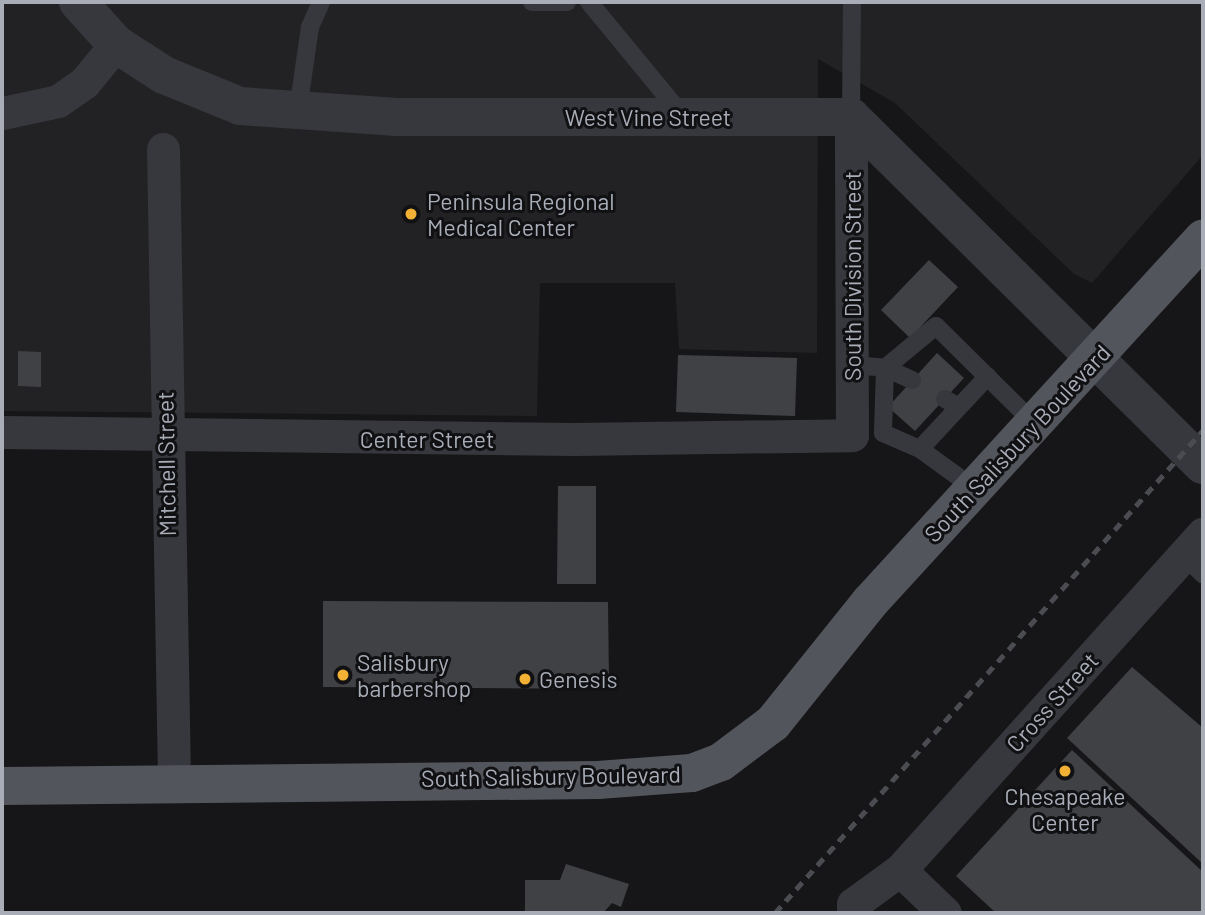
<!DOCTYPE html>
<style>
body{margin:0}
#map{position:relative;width:1205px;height:915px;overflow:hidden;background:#161618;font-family:Barlow,sans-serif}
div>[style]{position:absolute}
.built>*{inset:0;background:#222225}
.building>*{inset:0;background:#404145}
.service>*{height:18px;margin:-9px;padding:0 9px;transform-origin:9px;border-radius:9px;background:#37383d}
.minor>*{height:33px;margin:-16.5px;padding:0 16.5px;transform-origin:16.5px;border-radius:16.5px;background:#37383d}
.tertiary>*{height:38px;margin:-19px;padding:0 19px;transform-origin:19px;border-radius:19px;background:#37383d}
.primary>*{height:38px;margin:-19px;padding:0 19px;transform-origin:19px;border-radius:19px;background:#53555c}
.rail>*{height:5px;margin-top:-2.5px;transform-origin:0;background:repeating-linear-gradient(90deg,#4a4c52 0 9px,transparent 0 16px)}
.dots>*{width:19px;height:19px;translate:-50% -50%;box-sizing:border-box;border:4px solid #111113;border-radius:50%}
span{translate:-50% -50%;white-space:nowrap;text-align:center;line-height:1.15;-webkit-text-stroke:6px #111113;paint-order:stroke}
.street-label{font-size:23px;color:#a8adb8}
.poi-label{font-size:23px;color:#a8adb8}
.left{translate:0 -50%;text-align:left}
.frame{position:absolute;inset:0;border:4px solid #a8adb8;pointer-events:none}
</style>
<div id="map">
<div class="built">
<i style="clip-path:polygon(2px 2px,1203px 2px,1203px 155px,1092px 283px,1074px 274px,895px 103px,818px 59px,817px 353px,679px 349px,675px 283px,540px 283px,537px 416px,2px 411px)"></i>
</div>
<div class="building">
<i style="clip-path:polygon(929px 260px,958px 287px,910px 338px,881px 310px)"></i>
<i style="clip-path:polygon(18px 351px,41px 352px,41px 387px,18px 386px)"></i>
<i style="clip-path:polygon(937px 353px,964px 378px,915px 431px,888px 407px)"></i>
<i style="clip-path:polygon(678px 355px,797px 358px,795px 416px,676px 412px)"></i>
<i style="clip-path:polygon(558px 486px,596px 486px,596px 584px,557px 584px)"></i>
<i style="clip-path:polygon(323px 601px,608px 602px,609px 682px,606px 689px,323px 687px)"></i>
<i style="clip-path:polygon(1132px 667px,1203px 728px,1203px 864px,1067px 738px)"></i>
<i style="clip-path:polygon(1072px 750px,1203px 872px,1203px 913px,996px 913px,956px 876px)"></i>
<i style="clip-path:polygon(566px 864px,629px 884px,621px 907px,612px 903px,603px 913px,525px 913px,525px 880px,560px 880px)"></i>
</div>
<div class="service">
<i style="left:532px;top:2px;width:35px"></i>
<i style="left:589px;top:2px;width:148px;rotate:50.5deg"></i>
<i style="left:298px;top:110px;width:84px;rotate:-81.8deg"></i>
<i style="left:310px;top:27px;width:27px;rotate:-66deg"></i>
<i style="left:851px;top:117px;width:115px;rotate:-89.5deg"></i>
<i style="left:853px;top:365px;width:32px;rotate:5deg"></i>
<i style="left:885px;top:368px;width:66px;rotate:-39.5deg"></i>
<i style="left:936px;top:326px;width:139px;rotate:44.7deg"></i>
<i style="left:912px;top:380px;width:30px;rotate:-156deg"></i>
<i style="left:885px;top:368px;width:65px;rotate:91.8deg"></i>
<i style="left:883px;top:433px;width:40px;rotate:23.4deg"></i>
<i style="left:920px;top:449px;width:68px;rotate:36deg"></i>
<i style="left:945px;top:399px;width:16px;rotate:30deg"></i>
<i style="left:959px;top:407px;width:42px;rotate:-46.9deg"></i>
<i style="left:920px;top:449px;width:57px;rotate:-47.1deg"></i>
<i style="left:1183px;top:555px;width:28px;rotate:44deg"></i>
</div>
<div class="minor">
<i style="left:2px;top:113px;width:57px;rotate:-12.1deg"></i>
<i style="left:58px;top:101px;width:32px;rotate:-35deg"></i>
<i style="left:84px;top:83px;width:50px;rotate:-50.6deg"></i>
<i style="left:163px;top:149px;width:631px;rotate:89deg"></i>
<i style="left:2px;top:432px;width:573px;rotate:0.7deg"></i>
<i style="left:575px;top:439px;width:277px;rotate:-0.8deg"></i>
<i style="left:852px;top:435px;width:318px;rotate:-90.2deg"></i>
<i style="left:900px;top:870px;width:62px;rotate:43.7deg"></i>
<i style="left:853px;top:913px;width:9px;rotate:-90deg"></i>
<i style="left:853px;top:904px;width:58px;rotate:-35.9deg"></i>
<i style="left:900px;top:870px;width:453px;rotate:-48deg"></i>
</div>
<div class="tertiary">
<i style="left:78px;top:2px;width:57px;rotate:47.9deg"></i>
<i style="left:116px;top:44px;width:57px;rotate:32.9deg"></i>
<i style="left:164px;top:75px;width:82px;rotate:22.2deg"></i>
<i style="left:240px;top:106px;width:157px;rotate:4deg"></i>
<i style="left:397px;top:117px;width:454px"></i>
<i style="left:851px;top:117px;width:495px;rotate:44.7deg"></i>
</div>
<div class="primary">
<i style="left:2px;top:786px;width:596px;rotate:-0.58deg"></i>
<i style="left:598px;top:780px;width:94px;rotate:-4.3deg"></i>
<i style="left:692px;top:773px;width:31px;rotate:-21deg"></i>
<i style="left:721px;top:762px;width:65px;rotate:-36.9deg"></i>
<i style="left:773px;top:723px;width:155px;rotate:-51.3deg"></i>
<i style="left:870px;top:602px;width:493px;rotate:-47.5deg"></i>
</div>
<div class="rail">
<i style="left:775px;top:913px;width:645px;rotate:-48.45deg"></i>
</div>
<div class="dots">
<i style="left:411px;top:214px;background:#f2b134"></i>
<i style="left:343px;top:675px;background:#f2b134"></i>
<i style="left:525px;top:679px;background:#f2b134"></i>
<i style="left:1065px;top:771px;background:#f2b134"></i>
</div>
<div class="street-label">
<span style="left:648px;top:117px">West Vine Street</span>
<span style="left:852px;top:276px;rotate:-90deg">South Division Street</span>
<span style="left:427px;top:439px">Center Street</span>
<span style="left:1017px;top:443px;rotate:-47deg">South Salisbury Boulevard</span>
<span style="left:166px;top:464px;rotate:-91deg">Mitchell Street</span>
<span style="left:1052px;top:702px;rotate:-48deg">Cross Street</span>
<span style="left:551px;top:776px;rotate:-1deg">South Salisbury Boulevard</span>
</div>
<div class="poi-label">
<span class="left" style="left:427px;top:214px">Peninsula Regional<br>Medical Center</span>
<span class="left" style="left:357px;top:675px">Salisbury<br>barbershop</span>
<span class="left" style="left:539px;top:679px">Genesis</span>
<span style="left:1065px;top:809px">Chesapeake<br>Center</span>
</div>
<div class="frame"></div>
</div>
